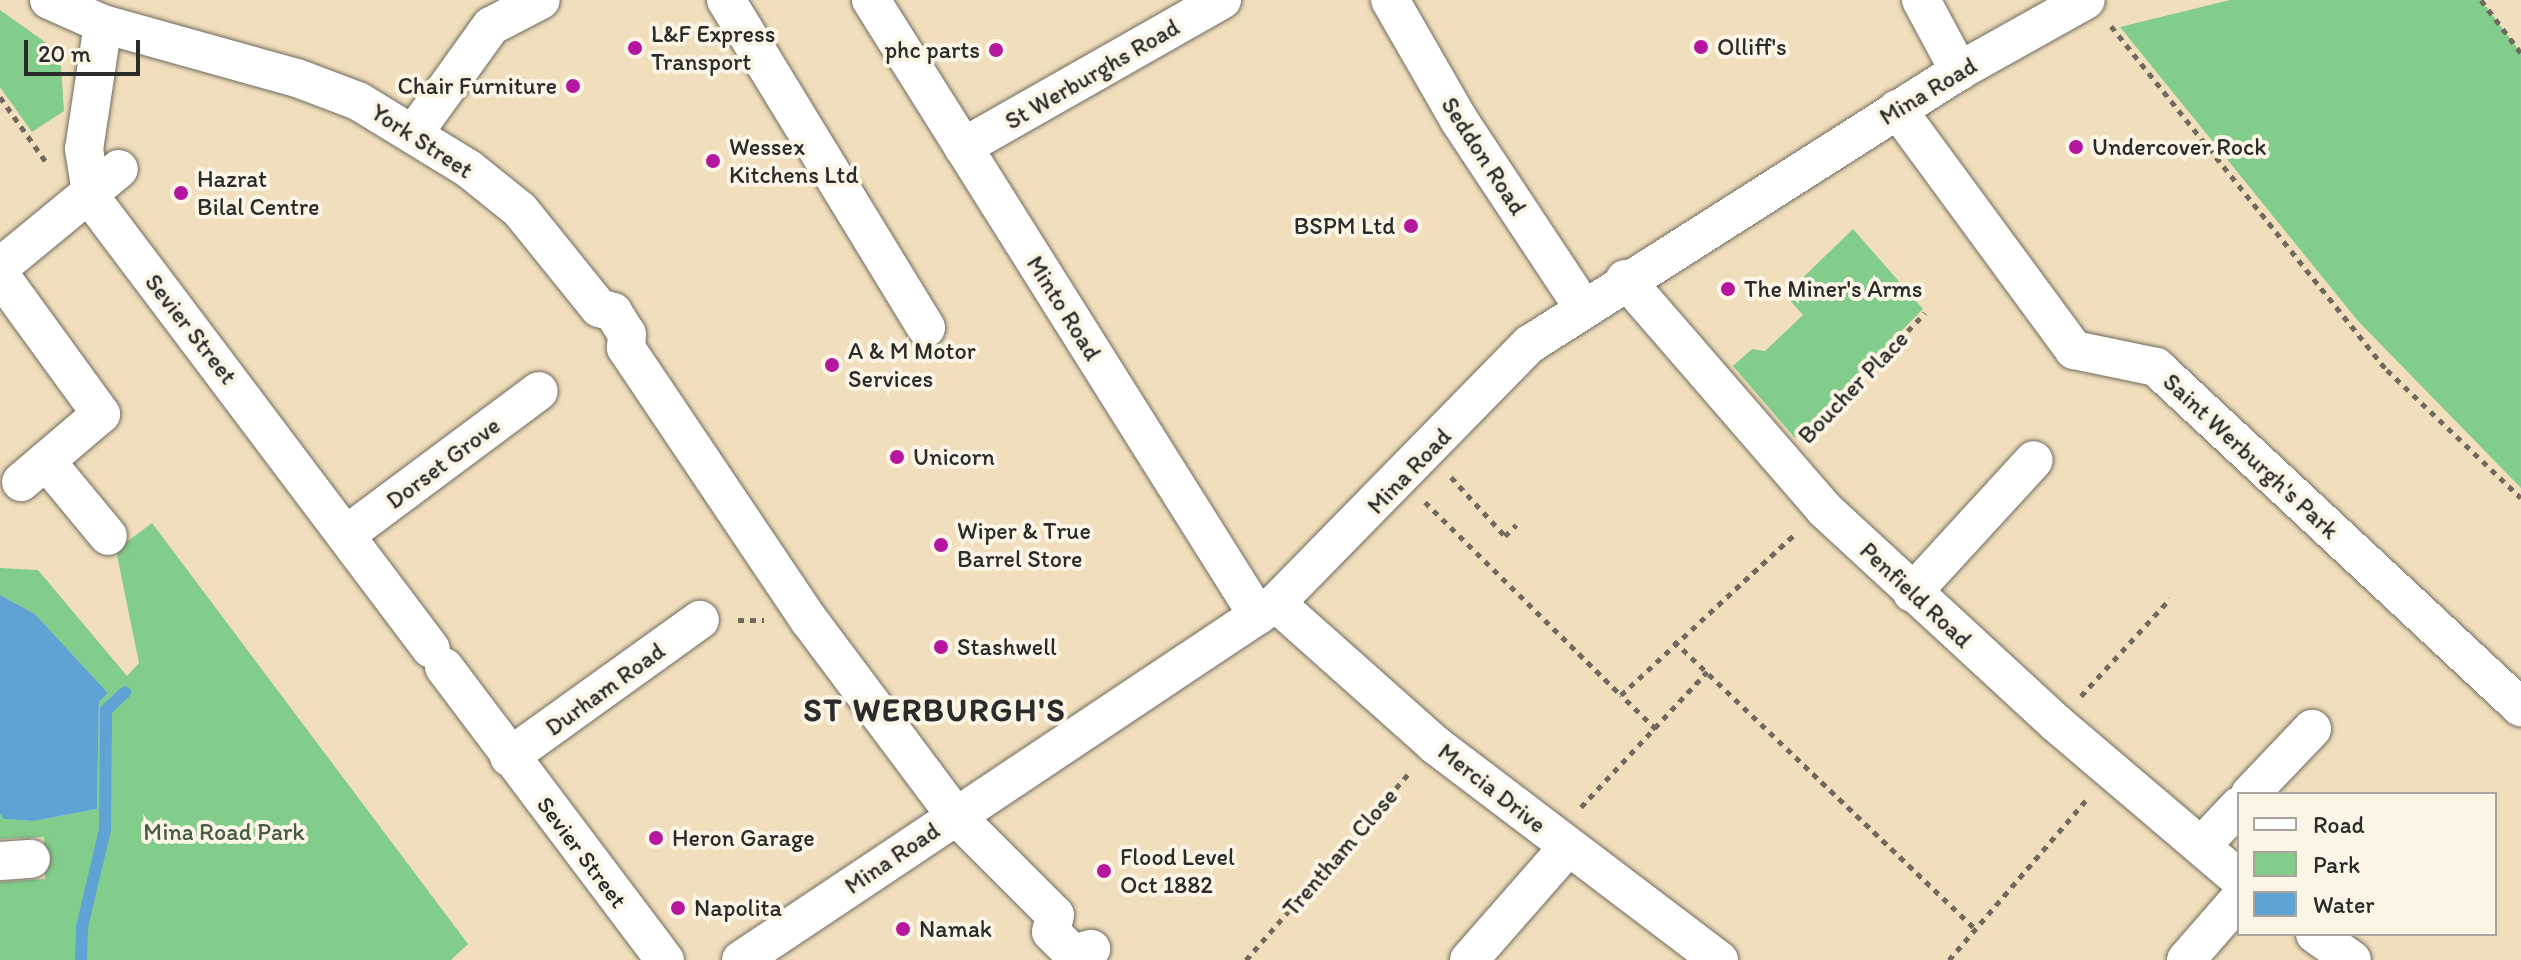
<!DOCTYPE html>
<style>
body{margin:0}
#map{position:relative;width:2521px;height:960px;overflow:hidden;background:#f0debc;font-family:Itim,sans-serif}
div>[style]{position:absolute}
.green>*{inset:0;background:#82cd8b}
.water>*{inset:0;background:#5fa3d4}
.stream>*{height:12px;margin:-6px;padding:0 6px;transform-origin:6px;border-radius:6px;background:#5fa3d4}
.path>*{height:5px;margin-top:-2.5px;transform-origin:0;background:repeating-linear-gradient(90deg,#706a5e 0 6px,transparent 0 12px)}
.roads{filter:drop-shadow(0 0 2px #706a5e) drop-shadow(0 0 2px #706a5e)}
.minor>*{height:38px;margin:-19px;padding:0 19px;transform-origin:19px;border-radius:19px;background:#fff}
.dots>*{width:22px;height:22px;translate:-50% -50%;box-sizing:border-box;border:4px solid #fcf5e5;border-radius:50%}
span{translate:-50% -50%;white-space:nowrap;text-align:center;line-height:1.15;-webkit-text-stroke:8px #fcf5e5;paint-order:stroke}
.poi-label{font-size:24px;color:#2b2b2b}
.left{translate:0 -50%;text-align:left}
.right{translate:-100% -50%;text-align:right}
.street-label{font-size:24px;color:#2b2b2b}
.park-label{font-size:24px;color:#455c48}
.district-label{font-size:32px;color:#2b2b2b;font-weight:700;letter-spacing:2px}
.legend{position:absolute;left:2237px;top:792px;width:260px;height:144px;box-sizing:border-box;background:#fcf5e5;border:2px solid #a8a49b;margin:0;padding:10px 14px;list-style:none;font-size:24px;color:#2b2b2b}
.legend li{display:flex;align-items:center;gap:16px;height:40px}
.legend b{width:40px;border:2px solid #a8a49b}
.scale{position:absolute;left:24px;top:40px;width:116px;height:36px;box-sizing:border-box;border:4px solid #2b2b2b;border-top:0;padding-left:10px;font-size:24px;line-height:28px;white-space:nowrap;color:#2b2b2b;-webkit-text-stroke:6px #fcf5e5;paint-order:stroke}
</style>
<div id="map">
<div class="green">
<i style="clip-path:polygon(2230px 0,2481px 0,2521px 53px,2521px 488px,2358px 321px,2120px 27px)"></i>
<i style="clip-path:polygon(0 10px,45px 42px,61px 66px,64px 111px,32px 132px,0 87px)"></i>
<i style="clip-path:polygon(1853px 229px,1923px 309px,1795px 438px,1733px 366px,1752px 349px,1765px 351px,1803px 315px,1785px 295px)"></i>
<i style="clip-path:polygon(152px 523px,468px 944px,451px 960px,0 960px,0 882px,45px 879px,44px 837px,0 839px,0 814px,4px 819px,34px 821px,97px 809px,99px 702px,108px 693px,35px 614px,0 595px,0 568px,38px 570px,127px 676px,139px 663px,116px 550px)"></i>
</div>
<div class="water">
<i style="clip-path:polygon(0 595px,35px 614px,108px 693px,99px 702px,97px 809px,34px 821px,4px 819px,0 814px)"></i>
</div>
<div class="stream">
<i style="left:81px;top:960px;width:33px;rotate:-88deg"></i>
<i style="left:82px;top:927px;width:100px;rotate:-76.7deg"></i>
<i style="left:105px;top:830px;width:120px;rotate:-89.5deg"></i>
<i style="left:106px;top:710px;width:26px;rotate:-43deg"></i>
</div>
<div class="path">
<i style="left:2481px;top:0;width:66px;rotate:53deg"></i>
<i style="left:2111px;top:26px;width:441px;rotate:51.3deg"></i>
<i style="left:2387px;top:370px;width:185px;rotate:43.7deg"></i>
<i style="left:0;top:97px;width:80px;rotate:54.7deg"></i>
<i style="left:1808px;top:435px;width:169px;rotate:-46.2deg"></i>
<i style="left:1451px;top:477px;width:80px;rotate:47.5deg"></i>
<i style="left:1505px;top:536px;width:16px;rotate:-45deg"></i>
<i style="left:1425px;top:502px;width:275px;rotate:44.6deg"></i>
<i style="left:738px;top:620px;width:26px"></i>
<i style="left:1674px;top:641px;width:417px;rotate:43.7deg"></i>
<i style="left:2081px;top:696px;width:132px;rotate:-47.5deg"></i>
<i style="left:1656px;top:729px;width:49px;rotate:-135.8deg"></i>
<i style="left:1621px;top:695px;width:238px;rotate:-42.8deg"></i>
<i style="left:1581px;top:807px;width:185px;rotate:-47deg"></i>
<i style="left:1246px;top:960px;width:251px;rotate:-48.9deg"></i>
<i style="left:1949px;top:960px;width:211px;rotate:-49.4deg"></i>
</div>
<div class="roads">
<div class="minor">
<i style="left:49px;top:0;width:59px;rotate:24deg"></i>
<i style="left:103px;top:24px;width:201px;rotate:15.6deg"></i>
<i style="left:297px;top:78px;width:65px;rotate:20.7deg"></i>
<i style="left:358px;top:101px;width:130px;rotate:31.5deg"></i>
<i style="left:469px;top:169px;width:65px;rotate:38.8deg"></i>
<i style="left:520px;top:210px;width:126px;rotate:51.1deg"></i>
<i style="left:599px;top:308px;width:15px;rotate:16deg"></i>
<i style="left:613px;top:312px;width:26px;rotate:58deg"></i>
<i style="left:627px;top:334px;width:14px;rotate:94deg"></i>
<i style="left:626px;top:348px;width:328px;rotate:56.1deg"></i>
<i style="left:809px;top:620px;width:244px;rotate:53.2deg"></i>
<i style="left:955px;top:815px;width:141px;rotate:45deg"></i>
<i style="left:726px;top:0;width:384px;rotate:58.6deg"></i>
<i style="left:871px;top:0;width:727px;rotate:57.86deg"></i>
<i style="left:1390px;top:0;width:138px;rotate:60.1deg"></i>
<i style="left:1459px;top:120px;width:227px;rotate:56.5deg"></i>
<i style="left:1921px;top:0;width:81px;rotate:61.8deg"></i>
<i style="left:103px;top:24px;width:126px;rotate:98.6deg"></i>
<i style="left:84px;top:149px;width:51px;rotate:80.9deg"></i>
<i style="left:92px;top:199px;width:563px;rotate:53.01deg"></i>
<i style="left:1897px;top:109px;width:299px;rotate:53.7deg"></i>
<i style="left:2074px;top:350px;width:84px;rotate:11.7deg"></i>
<i style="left:2156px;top:367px;width:499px;rotate:43deg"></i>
<i style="left:414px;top:133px;width:132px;rotate:-54.3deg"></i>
<i style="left:491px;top:26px;width:56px;rotate:-27.5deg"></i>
<i style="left:963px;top:147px;width:298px;rotate:-29.6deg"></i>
<i style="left:0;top:267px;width:154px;rotate:-39.5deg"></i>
<i style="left:0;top:275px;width:172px;rotate:54deg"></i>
<i style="left:101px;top:414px;width:105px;rotate:139.6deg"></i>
<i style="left:1625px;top:279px;width:304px;rotate:49.1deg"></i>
<i style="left:1824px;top:509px;width:316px;rotate:42.7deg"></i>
<i style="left:2056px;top:723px;width:240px;rotate:40.4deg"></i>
<i style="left:46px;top:461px;width:97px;rotate:50.4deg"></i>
<i style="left:347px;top:534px;width:239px;rotate:-36.7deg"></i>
<i style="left:1912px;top:593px;width:180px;rotate:-47.5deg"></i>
<i style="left:1276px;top:603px;width:212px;rotate:41.7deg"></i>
<i style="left:1434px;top:744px;width:358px;rotate:37.2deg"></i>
<i style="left:444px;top:667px;width:367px;rotate:53deg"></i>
<i style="left:509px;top:757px;width:235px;rotate:-35.7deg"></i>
<i style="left:2250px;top:794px;width:90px;rotate:-46.4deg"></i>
<i style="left:2202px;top:845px;width:54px;rotate:-46.5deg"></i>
<i style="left:0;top:861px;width:31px;rotate:-4deg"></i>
<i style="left:1055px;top:915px;width:17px;rotate:103deg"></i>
<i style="left:1051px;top:932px;width:31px;rotate:45deg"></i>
<i style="left:1073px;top:954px;width:19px;rotate:-16deg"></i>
<i style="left:2315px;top:934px;width:45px;rotate:35.1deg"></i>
<i style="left:741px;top:960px;width:643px;rotate:-33.71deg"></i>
<i style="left:1276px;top:603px;width:363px;rotate:-45.6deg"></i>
<i style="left:1530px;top:344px;width:508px;rotate:-32.47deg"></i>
<i style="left:1959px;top:71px;width:145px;rotate:-29.2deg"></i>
<i style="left:1469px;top:960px;width:149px;rotate:-48.8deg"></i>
<i style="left:2186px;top:960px;width:81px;rotate:-49deg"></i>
</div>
</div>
<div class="dots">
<i style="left:1701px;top:47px;background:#b5179e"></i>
<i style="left:635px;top:48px;background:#b5179e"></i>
<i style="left:996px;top:50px;background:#b5179e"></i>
<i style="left:573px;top:86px;background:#b5179e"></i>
<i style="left:2076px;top:147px;background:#b5179e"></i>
<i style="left:713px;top:161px;background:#b5179e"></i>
<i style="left:181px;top:193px;background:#b5179e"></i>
<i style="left:1411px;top:226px;background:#b5179e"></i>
<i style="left:1728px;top:289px;background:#b5179e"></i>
<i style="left:832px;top:365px;background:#b5179e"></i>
<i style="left:897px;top:457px;background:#b5179e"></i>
<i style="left:941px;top:545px;background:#b5179e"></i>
<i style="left:941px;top:647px;background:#b5179e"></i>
<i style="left:656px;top:838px;background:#b5179e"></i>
<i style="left:1104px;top:871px;background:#b5179e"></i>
<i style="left:678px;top:908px;background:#b5179e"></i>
<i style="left:903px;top:929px;background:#b5179e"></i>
</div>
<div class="poi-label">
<span class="left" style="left:651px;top:48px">L&amp;F Express<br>Transport</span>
<span class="left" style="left:1717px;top:47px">Olliff's</span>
<span class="right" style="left:980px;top:50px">phc parts</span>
<span class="right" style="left:557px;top:86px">Chair Furniture</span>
<span class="left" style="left:729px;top:161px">Wessex<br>Kitchens Ltd</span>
<span class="left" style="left:2092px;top:147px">Undercover Rock</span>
<span class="left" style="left:197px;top:193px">Hazrat<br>Bilal Centre</span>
<span class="right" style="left:1395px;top:226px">BSPM Ltd</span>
<span class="left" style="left:1744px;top:289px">The Miner's Arms</span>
<span class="left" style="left:848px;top:365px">A &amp; M Motor<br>Services</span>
<span class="left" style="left:913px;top:457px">Unicorn</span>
<span class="left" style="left:957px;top:545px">Wiper &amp; True<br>Barrel Store</span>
<span class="left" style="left:957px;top:647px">Stashwell</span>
<span class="left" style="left:672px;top:838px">Heron Garage</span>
<span class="left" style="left:1120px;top:871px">Flood Level<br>Oct 1882</span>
<span class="left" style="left:694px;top:908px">Napolita</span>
<span class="left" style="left:919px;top:929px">Namak</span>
</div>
<div class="street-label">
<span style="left:1092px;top:74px;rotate:-30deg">St Werburghs Road</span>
<span style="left:1928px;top:91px;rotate:-31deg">Mina Road</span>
<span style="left:422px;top:141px;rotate:33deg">York Street</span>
<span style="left:1484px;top:156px;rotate:57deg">Seddon Road</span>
<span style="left:1064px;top:308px;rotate:58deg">Minto Road</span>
<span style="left:191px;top:329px;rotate:52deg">Sevier Street</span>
<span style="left:1853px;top:387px;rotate:-46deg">Boucher Place</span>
<span style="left:2251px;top:456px;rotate:43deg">Saint Werburgh's Park</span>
<span style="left:443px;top:463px;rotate:-37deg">Dorset Grove</span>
<span style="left:1409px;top:471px;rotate:-46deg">Mina Road</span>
<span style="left:1916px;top:595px;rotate:43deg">Penfield Road</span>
<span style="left:605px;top:689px;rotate:-36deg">Durham Road</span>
<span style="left:1492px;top:788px;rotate:38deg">Mercia Drive</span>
<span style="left:582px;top:852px;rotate:53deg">Sevier Street</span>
<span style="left:1340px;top:852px;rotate:-49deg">Trentham Close</span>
<span style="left:892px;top:858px;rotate:-34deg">Mina Road</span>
</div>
<div class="park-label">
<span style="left:224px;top:832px">Mina Road Park</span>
</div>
<div class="district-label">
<span style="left:935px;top:710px">ST WERBURGH'S</span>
</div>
<ul class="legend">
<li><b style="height:10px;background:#fff"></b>Road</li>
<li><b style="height:22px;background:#82cd8b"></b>Park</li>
<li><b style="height:22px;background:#5fa3d4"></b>Water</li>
</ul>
<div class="scale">20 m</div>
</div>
